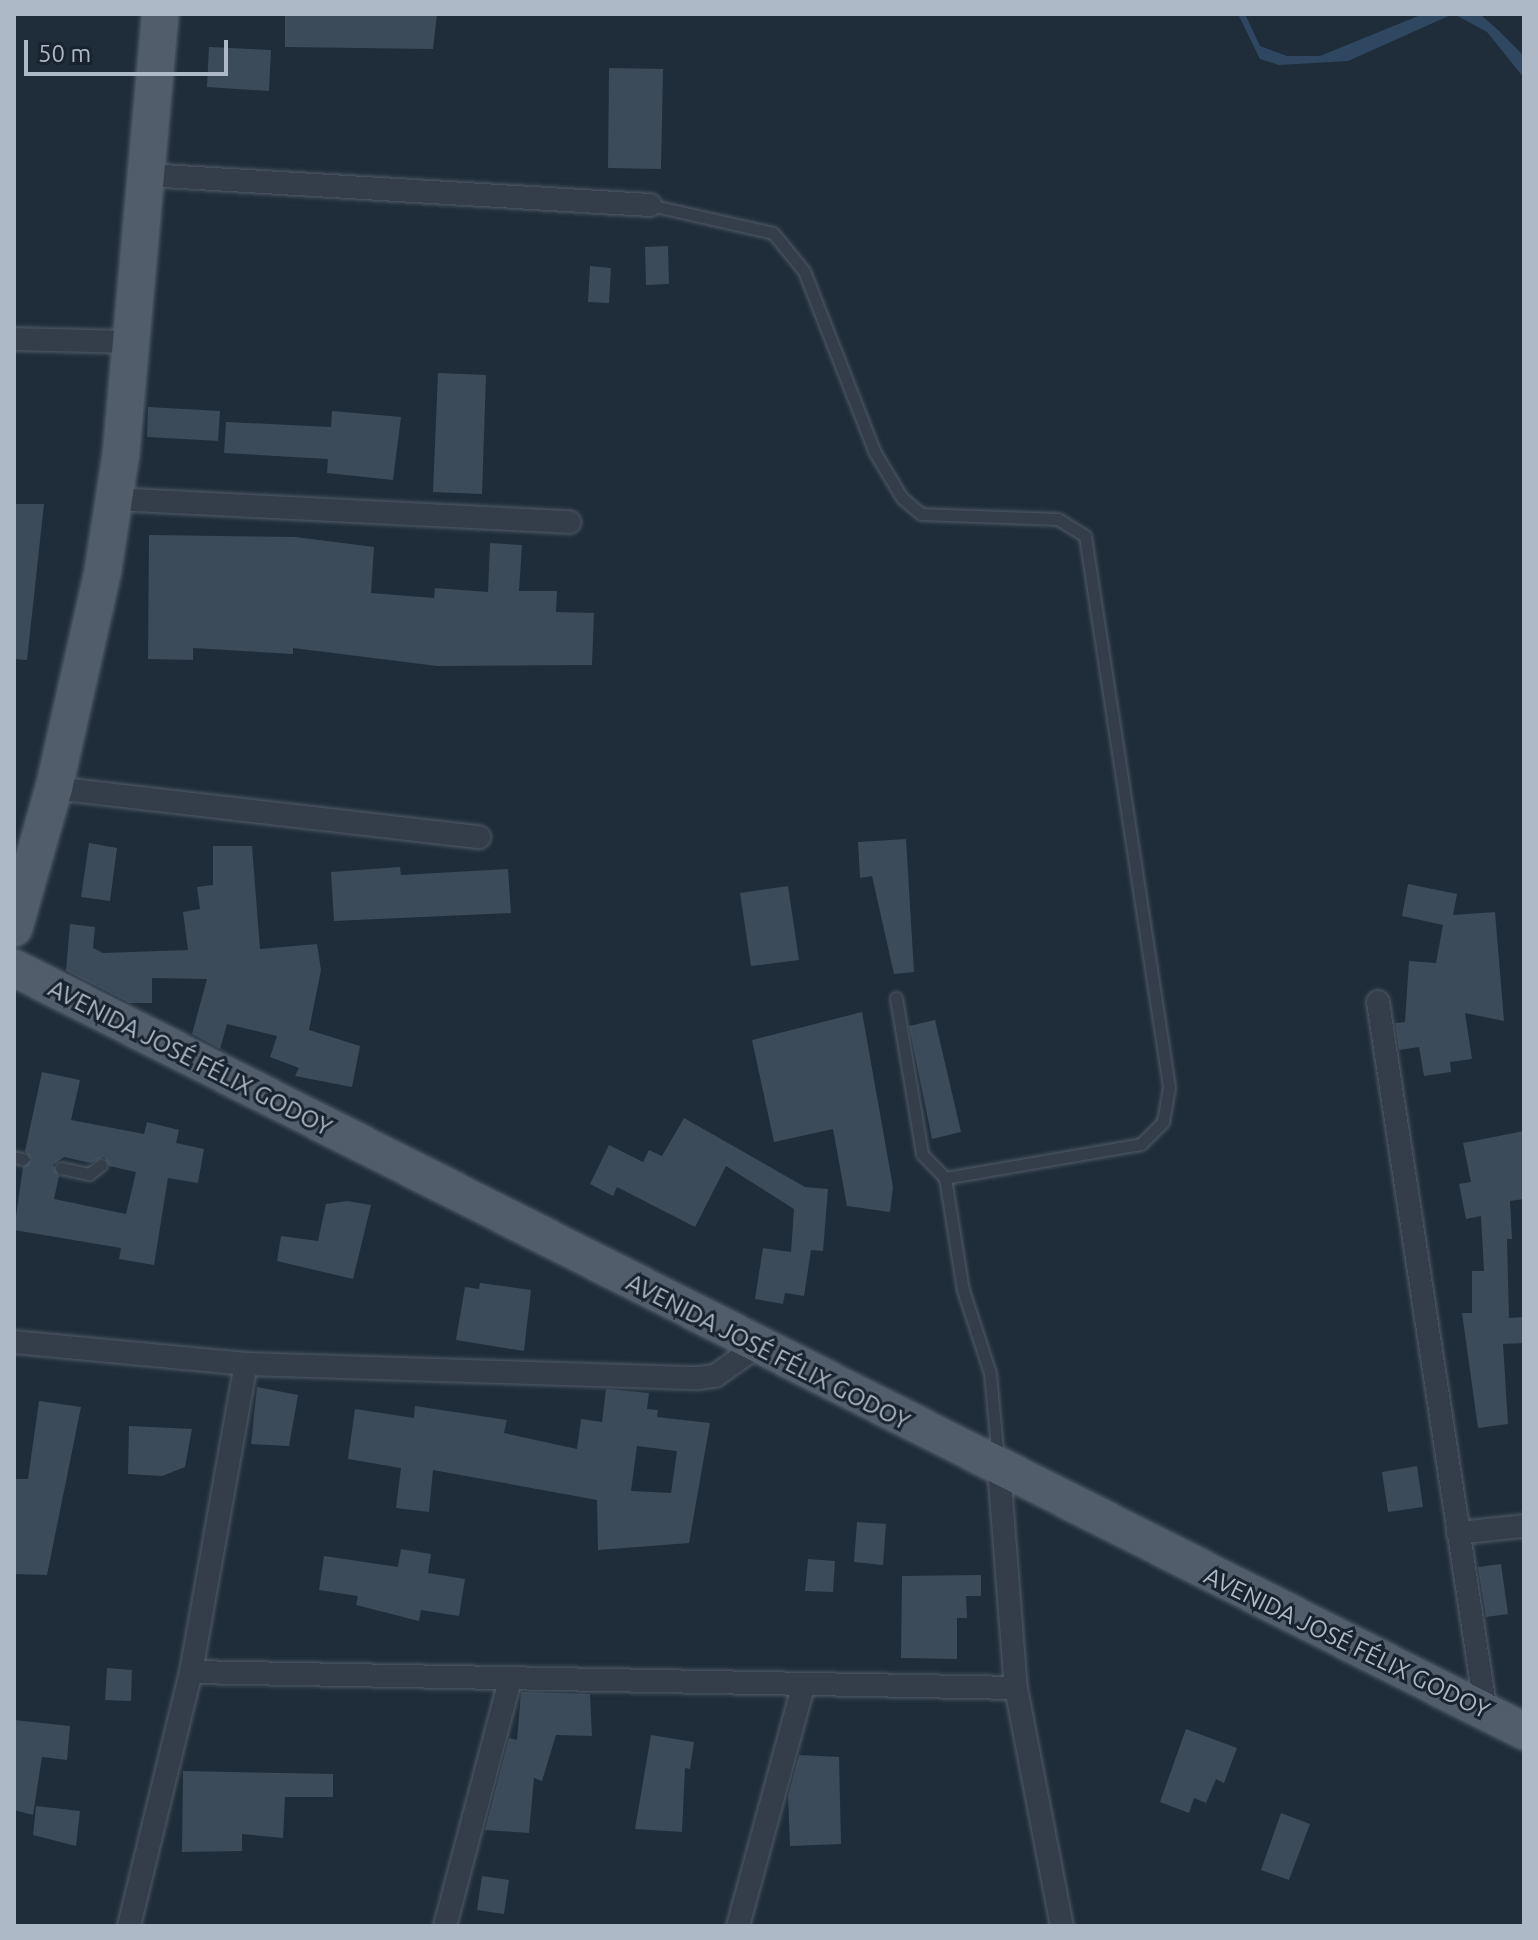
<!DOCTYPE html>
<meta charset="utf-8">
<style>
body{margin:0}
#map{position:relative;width:1538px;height:1940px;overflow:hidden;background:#1f2d3a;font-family:Ubuntu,sans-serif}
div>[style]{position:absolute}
.water>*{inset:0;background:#304761}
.building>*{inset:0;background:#3b4b5a}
.roads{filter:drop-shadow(0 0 2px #515c68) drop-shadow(0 0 2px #515c68)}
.lane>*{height:11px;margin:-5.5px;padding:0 5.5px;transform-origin:5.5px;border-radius:5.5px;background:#333e4a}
.street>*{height:22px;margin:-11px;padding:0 11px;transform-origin:11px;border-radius:11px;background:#333e4a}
.primary>*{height:36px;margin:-18px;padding:0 18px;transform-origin:18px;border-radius:18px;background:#515d6b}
span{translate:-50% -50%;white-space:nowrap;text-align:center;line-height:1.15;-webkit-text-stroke:6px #19232f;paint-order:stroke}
.street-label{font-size:24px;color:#aeb9c7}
.frame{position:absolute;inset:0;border:16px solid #aeb9c7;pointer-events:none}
.scale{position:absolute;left:24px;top:40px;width:204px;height:36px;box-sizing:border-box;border:4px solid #aeb9c7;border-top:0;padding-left:10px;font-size:24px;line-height:28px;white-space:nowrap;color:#aeb9c7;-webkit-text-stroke:6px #19232f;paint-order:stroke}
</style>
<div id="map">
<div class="water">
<i style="clip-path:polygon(1238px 14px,1245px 14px,1260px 46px,1287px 56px,1320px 56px,1423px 14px,1453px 14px,1348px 61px,1279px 65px,1260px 59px)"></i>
<i style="clip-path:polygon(1454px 14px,1480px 14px,1499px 31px,1524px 56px,1524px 78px,1487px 32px)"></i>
</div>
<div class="building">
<i style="clip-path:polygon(285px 14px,437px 14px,433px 49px,285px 47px)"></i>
<i style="clip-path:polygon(209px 47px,271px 50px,269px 91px,207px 87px)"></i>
<i style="clip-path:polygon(609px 68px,663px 69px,661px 169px,608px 168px)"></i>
<i style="clip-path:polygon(668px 246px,669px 284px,646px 285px,645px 247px)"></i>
<i style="clip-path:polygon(590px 266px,611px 268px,609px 303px,588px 302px)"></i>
<i style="clip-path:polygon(438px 373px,486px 375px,482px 494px,433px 492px)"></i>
<i style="clip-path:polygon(148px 407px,220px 411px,218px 441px,147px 437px)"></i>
<i style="clip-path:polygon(332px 411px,401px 417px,393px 480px,327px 473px,328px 459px,224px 453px,226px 422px,331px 427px)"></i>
<i style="clip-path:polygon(14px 504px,44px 504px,27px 660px,14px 659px)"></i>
<i style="clip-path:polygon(149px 535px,295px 537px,374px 547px,371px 593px,434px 598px,435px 588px,488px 592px,490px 543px,522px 545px,519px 591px,557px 591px,556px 612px,594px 613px,592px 665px,437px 666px,293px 648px,293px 654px,193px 648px,193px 660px,148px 659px)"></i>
<i style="clip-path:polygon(906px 839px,914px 972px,894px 974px,872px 876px,860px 878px,858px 842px)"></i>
<i style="clip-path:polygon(89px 843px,117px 848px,110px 901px,81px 897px)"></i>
<i style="clip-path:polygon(213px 846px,252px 846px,260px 949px,317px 944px,321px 970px,309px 1030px,360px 1046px,352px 1087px,295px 1076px,299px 1068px,270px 1057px,277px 1036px,227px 1024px,220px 1049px,192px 1034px,207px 979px,152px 978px,152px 1003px,129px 1003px,66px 971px,70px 924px,95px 927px,93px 948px,103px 953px,188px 950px,183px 912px,200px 909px,197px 887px,213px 885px)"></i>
<i style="clip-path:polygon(400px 867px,401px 875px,508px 869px,511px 913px,334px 921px,331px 872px)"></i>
<i style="clip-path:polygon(1408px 884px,1457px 894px,1453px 915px,1495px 912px,1504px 1021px,1465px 1013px,1472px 1059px,1450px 1062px,1451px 1072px,1424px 1076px,1419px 1047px,1399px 1050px,1395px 1023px,1405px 1022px,1409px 961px,1436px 963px,1443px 925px,1402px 916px)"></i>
<i style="clip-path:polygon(788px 886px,799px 960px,751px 966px,740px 893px)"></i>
<i style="clip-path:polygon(862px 1012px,893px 1187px,890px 1212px,847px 1206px,833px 1129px,774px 1142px,752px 1040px)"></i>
<i style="clip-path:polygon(935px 1020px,961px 1132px,932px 1139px,909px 1026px)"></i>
<i style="clip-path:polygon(evenodd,42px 1072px,80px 1080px,71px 1120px,144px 1134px,147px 1122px,179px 1130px,176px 1143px,204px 1149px,198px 1183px,168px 1178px,154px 1265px,119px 1259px,121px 1248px,14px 1230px,23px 1167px,31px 1160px,25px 1151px,42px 1072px,64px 1157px,90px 1163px,104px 1157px,109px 1166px,136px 1172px,126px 1214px,54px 1199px,59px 1176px,53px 1165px,64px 1157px)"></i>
<i style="clip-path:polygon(684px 1118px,805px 1187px,828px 1189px,823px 1251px,811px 1250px,804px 1296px,785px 1293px,783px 1304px,755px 1299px,763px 1248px,791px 1252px,794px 1209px,726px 1166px,695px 1227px,617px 1187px,613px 1196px,590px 1184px,609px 1145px,643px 1162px,649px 1150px,662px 1156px)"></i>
<i style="clip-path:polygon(1524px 1131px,1524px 1199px,1510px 1201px,1512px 1239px,1507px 1239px,1509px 1318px,1524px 1317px,1524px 1343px,1503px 1344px,1508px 1424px,1478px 1428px,1462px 1313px,1472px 1313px,1472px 1271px,1484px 1271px,1481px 1216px,1466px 1219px,1459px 1184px,1471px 1182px,1463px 1143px)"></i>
<i style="clip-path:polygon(347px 1201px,371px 1205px,353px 1279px,277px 1261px,281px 1236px,318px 1241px,326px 1204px)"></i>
<i style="clip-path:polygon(480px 1283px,531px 1290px,524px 1351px,456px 1340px,465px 1287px,479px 1289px)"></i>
<i style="clip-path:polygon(257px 1387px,298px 1395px,289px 1446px,251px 1444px)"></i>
<i style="clip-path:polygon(evenodd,606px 1389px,649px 1393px,647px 1409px,658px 1410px,657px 1417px,710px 1423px,689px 1543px,598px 1550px,597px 1500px,433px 1470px,429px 1512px,396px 1508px,401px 1468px,348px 1459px,355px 1409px,414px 1418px,415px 1406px,507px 1420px,504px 1433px,577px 1449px,581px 1419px,602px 1422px,606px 1389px,637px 1446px,677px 1451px,671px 1493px,631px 1491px,637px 1446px)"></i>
<i style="clip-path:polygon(39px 1401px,81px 1407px,47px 1575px,14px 1574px,14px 1479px,28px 1479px)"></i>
<i style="clip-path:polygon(129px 1426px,192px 1429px,185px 1467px,162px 1476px,128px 1474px)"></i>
<i style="clip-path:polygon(1417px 1466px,1423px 1507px,1388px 1512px,1382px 1472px)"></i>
<i style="clip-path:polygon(857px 1522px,886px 1524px,883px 1565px,854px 1562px)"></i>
<i style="clip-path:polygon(401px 1549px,431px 1554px,428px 1573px,465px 1579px,459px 1616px,421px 1610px,419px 1621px,356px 1605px,358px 1596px,319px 1590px,324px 1556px,398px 1567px)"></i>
<i style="clip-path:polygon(808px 1559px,835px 1561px,833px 1592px,805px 1591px)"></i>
<i style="clip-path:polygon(1501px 1564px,1508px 1614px,1486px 1617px,1478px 1567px)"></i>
<i style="clip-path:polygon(981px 1575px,981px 1596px,966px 1596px,967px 1618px,957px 1618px,957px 1659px,901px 1658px,902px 1576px)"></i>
<i style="clip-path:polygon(107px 1668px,132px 1670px,131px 1701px,105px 1700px)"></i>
<i style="clip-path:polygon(521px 1692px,590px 1694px,592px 1736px,556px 1735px,542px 1781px,534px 1778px,529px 1833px,485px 1830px,509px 1738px,517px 1740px)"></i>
<i style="clip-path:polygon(14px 1720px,70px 1726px,67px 1760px,42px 1757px,33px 1815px,14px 1810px)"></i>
<i style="clip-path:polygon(1186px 1729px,1237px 1748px,1224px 1783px,1216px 1779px,1206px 1803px,1194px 1798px,1189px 1813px,1160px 1802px)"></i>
<i style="clip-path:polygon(651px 1735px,694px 1742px,690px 1769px,685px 1768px,682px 1832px,635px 1829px)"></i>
<i style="clip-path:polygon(799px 1755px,839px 1757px,841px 1844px,790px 1846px,788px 1796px)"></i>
<i style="clip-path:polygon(183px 1771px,333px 1774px,333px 1797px,285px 1797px,283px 1838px,242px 1834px,242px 1851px,182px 1852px)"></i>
<i style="clip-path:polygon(36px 1806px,80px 1811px,76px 1846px,33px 1835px)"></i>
<i style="clip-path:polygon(1281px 1813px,1310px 1824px,1289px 1880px,1261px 1870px)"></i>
<i style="clip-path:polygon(482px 1876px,509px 1880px,504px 1914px,477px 1910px)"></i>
</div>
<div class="roads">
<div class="lane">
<i style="left:650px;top:205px;width:126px;rotate:12.8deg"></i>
<i style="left:773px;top:233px;width:49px;rotate:50.8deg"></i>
<i style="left:804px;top:271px;width:193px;rotate:68.7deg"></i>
<i style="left:874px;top:451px;width:55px;rotate:59.2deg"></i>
<i style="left:902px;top:498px;width:25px;rotate:40deg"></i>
<i style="left:921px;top:514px;width:137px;rotate:2.1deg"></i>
<i style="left:1058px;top:519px;width:32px;rotate:32deg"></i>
<i style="left:1085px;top:536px;width:557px;rotate:81.33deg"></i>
<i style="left:1169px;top:1087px;width:36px;rotate:100deg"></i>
<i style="left:1163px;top:1122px;width:31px;rotate:135deg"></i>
<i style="left:1141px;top:1144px;width:199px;rotate:170.2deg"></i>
<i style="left:896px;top:998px;width:158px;rotate:80.5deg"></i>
<i style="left:922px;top:1154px;width:33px;rotate:46deg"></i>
<i style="left:945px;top:1178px;width:113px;rotate:80.9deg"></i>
<i style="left:963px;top:1290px;width:87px;rotate:72deg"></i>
<i style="left:990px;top:1373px;width:86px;rotate:84.7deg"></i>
<i style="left:14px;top:1157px;width:9px;rotate:13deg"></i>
<i style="left:61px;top:1168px;width:29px;rotate:12deg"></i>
<i style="left:89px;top:1174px;width:15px;rotate:-37deg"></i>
</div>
<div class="street">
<i style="left:146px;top:175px;width:505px;rotate:3.41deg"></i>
<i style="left:14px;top:339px;width:114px;rotate:1.5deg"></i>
<i style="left:114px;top:499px;width:456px;rotate:2.9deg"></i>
<i style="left:54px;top:788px;width:428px;rotate:6.6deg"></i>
<i style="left:1378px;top:1002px;width:718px;rotate:81.35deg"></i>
<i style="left:14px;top:1342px;width:233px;rotate:5.4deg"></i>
<i style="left:246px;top:1364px;width:452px;rotate:1.8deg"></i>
<i style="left:698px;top:1378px;width:17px;rotate:-7deg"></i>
<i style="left:715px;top:1376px;width:50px;rotate:-35.3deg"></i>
<i style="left:999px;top:1469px;width:220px;rotate:85.6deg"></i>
<i style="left:1016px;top:1688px;width:242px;rotate:79.1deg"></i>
<i style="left:1458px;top:1533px;width:66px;rotate:-6.1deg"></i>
<i style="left:191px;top:1672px;width:825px;rotate:1.11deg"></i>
<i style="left:129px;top:1926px;width:261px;rotate:-76.3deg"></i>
<i style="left:191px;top:1672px;width:313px;rotate:-79.9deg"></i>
<i style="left:445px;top:1926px;width:251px;rotate:-75.2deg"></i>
<i style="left:738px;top:1926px;width:249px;rotate:-74.8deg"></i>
</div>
<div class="primary">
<i style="left:14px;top:928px;width:146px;rotate:-74.1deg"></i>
<i style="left:54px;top:788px;width:223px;rotate:-77.3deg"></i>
<i style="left:103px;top:570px;width:117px;rotate:-81.2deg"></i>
<i style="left:121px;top:454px;width:442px;rotate:-84.9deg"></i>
<i style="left:14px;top:968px;width:1692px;rotate:26.81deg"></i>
</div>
</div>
<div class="street-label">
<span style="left:190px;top:1058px;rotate:27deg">AVENIDA JOSÉ FÉLIX GODOY</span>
<span style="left:768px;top:1352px;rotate:27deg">AVENIDA JOSÉ FÉLIX GODOY</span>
<span style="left:1347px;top:1643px;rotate:26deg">AVENIDA JOSÉ FÉLIX GODOY</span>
</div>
<div class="frame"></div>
<div class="scale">50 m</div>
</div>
